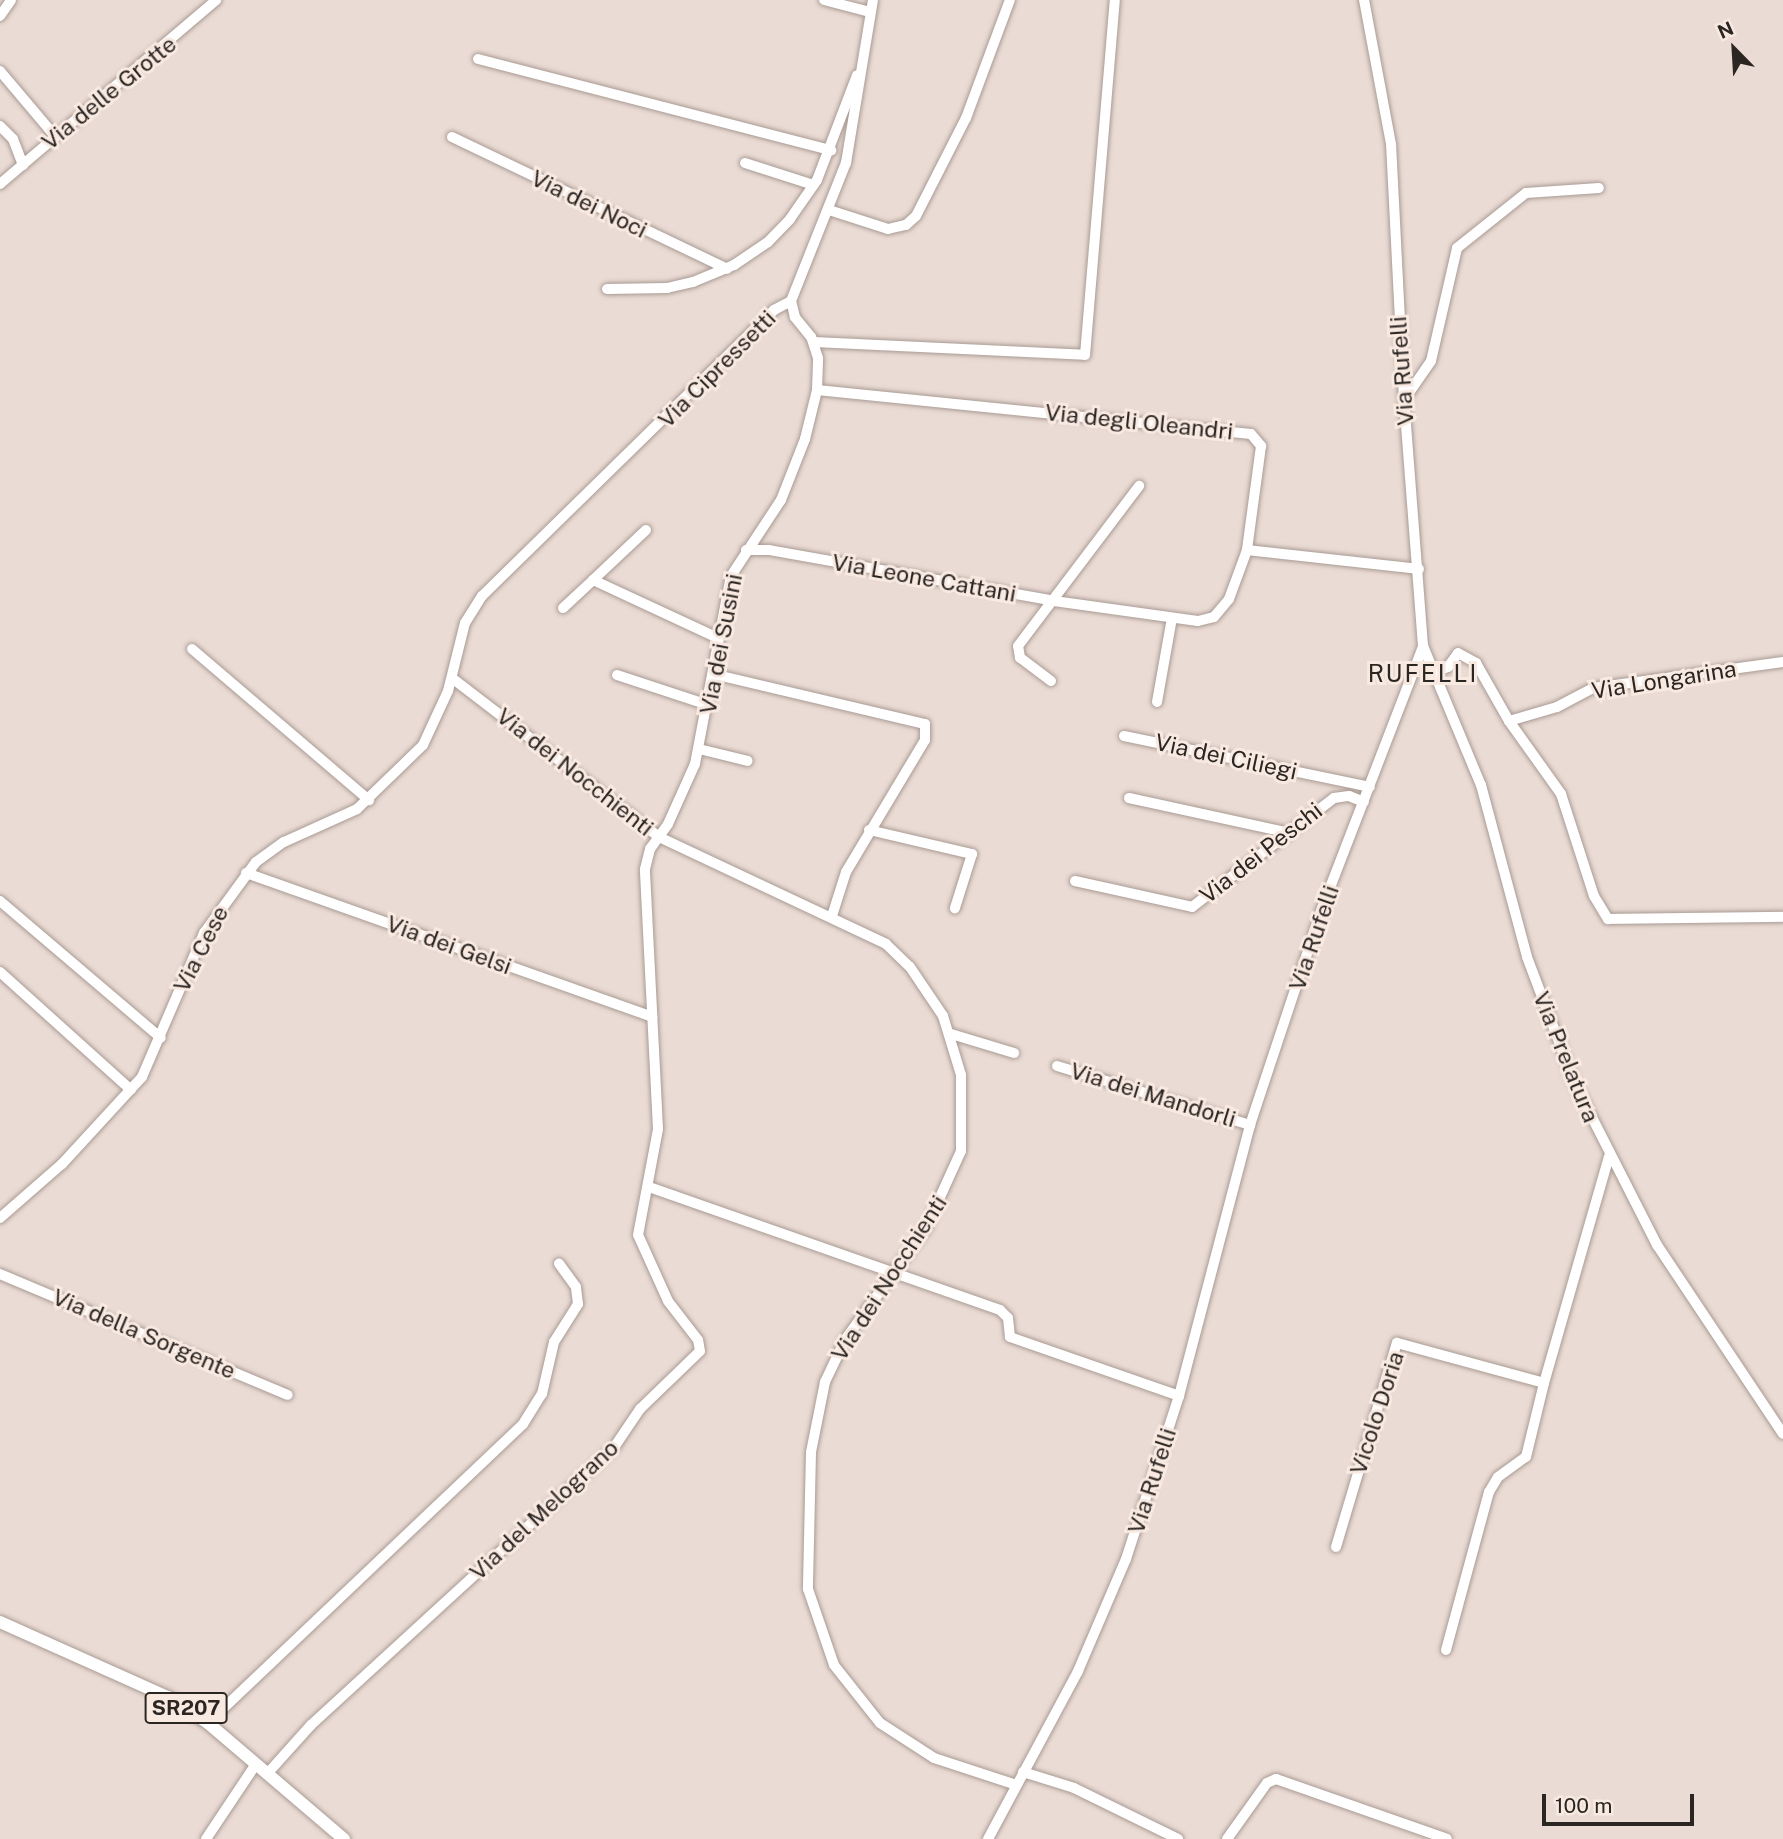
<!DOCTYPE html>
<style>
body{margin:0}
#map{position:relative;width:1783px;height:1839px;overflow:hidden;background:#eadbd4;font-family:"Public Sans",sans-serif}
div>[style]{position:absolute}
.roads{filter:drop-shadow(0 0 2px #a99b94) drop-shadow(0 0 2px #a99b94)}
.minor>*{height:10px;margin:-5px;padding:0 5px;transform-origin:5px;border-radius:5px;background:#fff}
.major>*{height:12px;margin:-6px;padding:0 6px;transform-origin:6px;border-radius:6px;background:#fff}
span{translate:-50% -50%;white-space:nowrap;text-align:center;line-height:1.15;-webkit-text-stroke:6px #f8e9e1;paint-order:stroke}
.shield-label span{padding:2px 5px;background:#f8e9e1;border:2px solid;border-radius:5px;-webkit-text-stroke-width:0}
.shield-label{font-size:21px;color:#2c2623;font-weight:700}
.street-label{font-size:23px;color:#2c2623}
.neighbourhood-label{font-size:24px;color:#2c2623;letter-spacing:2px}
.north{position:absolute;left:1699px;top:14px;width:70px;height:70px;-webkit-text-stroke:5px #f8e9e1;paint-order:stroke;rotate:336deg;font-size:19px;font-weight:700;line-height:28px;text-align:center;color:#2c2623}
.north::after{content:'';display:block;margin:auto;width:24px;height:32px;background:#2c2623;clip-path:polygon(50% 0,100% 100%,50% 72%,0 100%)}
.scale{position:absolute;left:1542px;top:1794px;width:152px;height:32px;box-sizing:border-box;border:4px solid #2c2623;border-top:0;padding-left:9px;font-size:21px;line-height:24px;white-space:nowrap;color:#2c2623;-webkit-text-stroke:5px #f8e9e1;paint-order:stroke}
</style>
<div id="map">
<div class="roads">
<div class="minor">
<i style="left:824px;top:0;width:48px;rotate:14.6deg"></i>
<i style="left:0;top:16px;width:19px;rotate:-55deg"></i>
<i style="left:478px;top:59px;width:365px;rotate:14.5deg"></i>
<i style="left:0;top:71px;width:85px;rotate:49.8deg"></i>
<i style="left:0;top:126px;width:18px;rotate:45deg"></i>
<i style="left:13px;top:139px;width:28px;rotate:69deg"></i>
<i style="left:452px;top:137px;width:305px;rotate:25.6deg"></i>
<i style="left:745px;top:163px;width:72px;rotate:17.7deg"></i>
<i style="left:0;top:184px;width:284px;rotate:-40.4deg"></i>
<i style="left:829px;top:210px;width:62px;rotate:17.9deg"></i>
<i style="left:888px;top:229px;width:18px;rotate:-13deg"></i>
<i style="left:906px;top:225px;width:13px;rotate:-42deg"></i>
<i style="left:916px;top:216px;width:110px;rotate:-63deg"></i>
<i style="left:966px;top:118px;width:126px;rotate:-69.6deg"></i>
<i style="left:607px;top:289px;width:60px;rotate:-1deg"></i>
<i style="left:667px;top:288px;width:27px;rotate:-13deg"></i>
<i style="left:693px;top:282px;width:44px;rotate:-22.5deg"></i>
<i style="left:734px;top:265px;width:41px;rotate:-34.1deg"></i>
<i style="left:768px;top:242px;width:32px;rotate:-46deg"></i>
<i style="left:790px;top:219px;width:47px;rotate:-55.3deg"></i>
<i style="left:817px;top:180px;width:112px;rotate:-69.1deg"></i>
<i style="left:814px;top:342px;width:271px;rotate:2.7deg"></i>
<i style="left:1085px;top:355px;width:356px;rotate:-85.2deg"></i>
<i style="left:817px;top:390px;width:436px;rotate:5.8deg"></i>
<i style="left:1251px;top:434px;width:16px;rotate:50deg"></i>
<i style="left:1261px;top:446px;width:105px;rotate:97.7deg"></i>
<i style="left:1247px;top:550px;width:173px;rotate:6.3deg"></i>
<i style="left:1404px;top:400px;width:47px;rotate:-55.3deg"></i>
<i style="left:1431px;top:361px;width:116px;rotate:-77deg"></i>
<i style="left:1457px;top:248px;width:88px;rotate:-38.6deg"></i>
<i style="left:1526px;top:193px;width:73px;rotate:-3.9deg"></i>
<i style="left:646px;top:530px;width:73px;rotate:136.7deg"></i>
<i style="left:593px;top:580px;width:138px;rotate:24.9deg"></i>
<i style="left:746px;top:550px;width:23px"></i>
<i style="left:769px;top:550px;width:290px;rotate:10.1deg"></i>
<i style="left:1054px;top:601px;width:145px;rotate:7.9deg"></i>
<i style="left:1198px;top:621px;width:16px;rotate:-14deg"></i>
<i style="left:1214px;top:617px;width:23px;rotate:-50deg"></i>
<i style="left:1229px;top:599px;width:52px;rotate:-69.8deg"></i>
<i style="left:563px;top:608px;width:41px;rotate:-43deg"></i>
<i style="left:1423px;top:646px;width:151px;rotate:67.4deg"></i>
<i style="left:1481px;top:785px;width:178px;rotate:75deg"></i>
<i style="left:1527px;top:957px;width:136px;rotate:69.3deg"></i>
<i style="left:1575px;top:1084px;width:181px;rotate:63deg"></i>
<i style="left:1657px;top:1245px;width:227px;rotate:56.3deg"></i>
<i style="left:192px;top:649px;width:233px;rotate:40.5deg"></i>
<i style="left:1436px;top:672px;width:13px;rotate:-23deg"></i>
<i style="left:1448px;top:667px;width:17px;rotate:-54deg"></i>
<i style="left:1458px;top:653px;width:21px;rotate:29deg"></i>
<i style="left:1476px;top:663px;width:67px;rotate:60.4deg"></i>
<i style="left:1509px;top:721px;width:90px;rotate:54.5deg"></i>
<i style="left:1561px;top:794px;width:107px;rotate:72.1deg"></i>
<i style="left:1594px;top:896px;width:27px;rotate:59deg"></i>
<i style="left:1608px;top:919px;width:175px;rotate:-0.7deg"></i>
<i style="left:713px;top:674px;width:218px;rotate:13.3deg"></i>
<i style="left:925px;top:724px;width:16px;rotate:90deg"></i>
<i style="left:925px;top:740px;width:154px;rotate:120.9deg"></i>
<i style="left:846px;top:872px;width:46px;rotate:107.7deg"></i>
<i style="left:617px;top:675px;width:96px;rotate:18.2deg"></i>
<i style="left:452px;top:678px;width:261px;rotate:37.5deg"></i>
<i style="left:659px;top:837px;width:251px;rotate:25.2deg"></i>
<i style="left:886px;top:944px;width:33px;rotate:44deg"></i>
<i style="left:910px;top:967px;width:59px;rotate:56deg"></i>
<i style="left:943px;top:1016px;width:62px;rotate:73deg"></i>
<i style="left:961px;top:1075px;width:76px;rotate:90deg"></i>
<i style="left:961px;top:1151px;width:85px;rotate:114.4deg"></i>
<i style="left:926px;top:1228px;width:138px;rotate:125.9deg"></i>
<i style="left:845px;top:1340px;width:47px;rotate:115.5deg"></i>
<i style="left:825px;top:1382px;width:71px;rotate:101.3deg"></i>
<i style="left:811px;top:1452px;width:137px;rotate:91.3deg"></i>
<i style="left:808px;top:1589px;width:80px;rotate:71.1deg"></i>
<i style="left:834px;top:1665px;width:74px;rotate:51.6deg"></i>
<i style="left:880px;top:1723px;width:64px;rotate:32.9deg"></i>
<i style="left:934px;top:1758px;width:86px;rotate:18.2deg"></i>
<i style="left:1051px;top:681px;width:39px;rotate:-143deg"></i>
<i style="left:1020px;top:658px;width:12px;rotate:-99deg"></i>
<i style="left:1018px;top:646px;width:201px;rotate:-52.9deg"></i>
<i style="left:1157px;top:702px;width:85px;rotate:-79.9deg"></i>
<i style="left:1509px;top:721px;width:50px;rotate:-16.3deg"></i>
<i style="left:1557px;top:707px;width:41px;rotate:-27.8deg"></i>
<i style="left:1593px;top:688px;width:192px;rotate:-7.8deg"></i>
<i style="left:1124px;top:736px;width:251px;rotate:11.7deg"></i>
<i style="left:699px;top:749px;width:50px;rotate:13.8deg"></i>
<i style="left:1129px;top:798px;width:164px;rotate:12.3deg"></i>
<i style="left:869px;top:830px;width:106px;rotate:13.1deg"></i>
<i style="left:972px;top:854px;width:57px;rotate:107.5deg"></i>
<i style="left:246px;top:873px;width:431px;rotate:19.5deg"></i>
<i style="left:1075px;top:881px;width:120px;rotate:12.5deg"></i>
<i style="left:1192px;top:907px;width:179px;rotate:-37.5deg"></i>
<i style="left:1334px;top:798px;width:15px;rotate:-8deg"></i>
<i style="left:1349px;top:796px;width:16px;rotate:22deg"></i>
<i style="left:0;top:901px;width:211px;rotate:40.4deg"></i>
<i style="left:0;top:972px;width:176px;rotate:42deg"></i>
<i style="left:951px;top:1034px;width:66px;rotate:16.8deg"></i>
<i style="left:1057px;top:1066px;width:202px;rotate:17deg"></i>
<i style="left:649px;top:1187px;width:372px;rotate:19.3deg"></i>
<i style="left:1000px;top:1310px;width:11px;rotate:45deg"></i>
<i style="left:1008px;top:1318px;width:19px;rotate:84deg"></i>
<i style="left:1010px;top:1337px;width:179px;rotate:19.2deg"></i>
<i style="left:0;top:1218px;width:82px;rotate:-41.1deg"></i>
<i style="left:62px;top:1164px;width:118px;rotate:-47.4deg"></i>
<i style="left:142px;top:1077px;width:157px;rotate:-66.7deg"></i>
<i style="left:204px;top:933px;width:88px;rotate:-53.8deg"></i>
<i style="left:256px;top:862px;width:34px;rotate:-36deg"></i>
<i style="left:284px;top:842px;width:80px;rotate:-24.3deg"></i>
<i style="left:357px;top:809px;width:92px;rotate:-44.1deg"></i>
<i style="left:423px;top:745px;width:60px;rotate:-65.2deg"></i>
<i style="left:448px;top:691px;width:70px;rotate:-76deg"></i>
<i style="left:465px;top:623px;width:32px;rotate:-58deg"></i>
<i style="left:482px;top:596px;width:409px;rotate:-44.4deg"></i>
<i style="left:774px;top:310px;width:19px;rotate:-28deg"></i>
<i style="left:791px;top:301px;width:149px;rotate:-68.3deg"></i>
<i style="left:846px;top:163px;width:165px;rotate:-80.6deg"></i>
<i style="left:0;top:1274px;width:312px;rotate:22.8deg"></i>
<i style="left:1336px;top:1547px;width:213px;rotate:-73.4deg"></i>
<i style="left:1397px;top:1343px;width:152px;rotate:15.2deg"></i>
<i style="left:1544px;top:1383px;width:235px;rotate:-74deg"></i>
<i style="left:1446px;top:1650px;width:164px;rotate:-74.8deg"></i>
<i style="left:1489px;top:1492px;width:17px;rotate:-59deg"></i>
<i style="left:1498px;top:1477px;width:34px;rotate:-36deg"></i>
<i style="left:1526px;top:1457px;width:76px;rotate:-76.3deg"></i>
<i style="left:208px;top:1723px;width:434px;rotate:-43.5deg"></i>
<i style="left:523px;top:1424px;width:36px;rotate:-58deg"></i>
<i style="left:542px;top:1394px;width:53px;rotate:-77deg"></i>
<i style="left:554px;top:1342px;width:45px;rotate:-57.7deg"></i>
<i style="left:578px;top:1304px;width:17px;rotate:-97deg"></i>
<i style="left:576px;top:1287px;width:29px;rotate:-126deg"></i>
<i style="left:1023px;top:1772px;width:53px;rotate:17.4deg"></i>
<i style="left:1074px;top:1788px;width:116px;rotate:26.1deg"></i>
<i style="left:267px;top:1774px;width:66px;rotate:-48.1deg"></i>
<i style="left:311px;top:1725px;width:413px;rotate:-42.5deg"></i>
<i style="left:615px;top:1446px;width:45px;rotate:-56deg"></i>
<i style="left:640px;top:1409px;width:83px;rotate:-44deg"></i>
<i style="left:700px;top:1351px;width:11px;rotate:-100deg"></i>
<i style="left:698px;top:1340px;width:49px;rotate:-127.6deg"></i>
<i style="left:668px;top:1301px;width:72px;rotate:-114.4deg"></i>
<i style="left:638px;top:1235px;width:108px;rotate:-79.3deg"></i>
<i style="left:658px;top:1129px;width:260px;rotate:-92.9deg"></i>
<i style="left:645px;top:869px;width:21px;rotate:-76deg"></i>
<i style="left:650px;top:849px;width:31px;rotate:-54deg"></i>
<i style="left:668px;top:824px;width:66px;rotate:-65.8deg"></i>
<i style="left:695px;top:764px;width:191px;rotate:-79.2deg"></i>
<i style="left:731px;top:576px;width:91px;rotate:-56.7deg"></i>
<i style="left:781px;top:500px;width:66px;rotate:-68.5deg"></i>
<i style="left:805px;top:439px;width:50px;rotate:-76.2deg"></i>
<i style="left:817px;top:390px;width:32px;rotate:-88deg"></i>
<i style="left:818px;top:358px;width:22px;rotate:-108deg"></i>
<i style="left:811px;top:337px;width:26px;rotate:-129deg"></i>
<i style="left:795px;top:317px;width:16px;rotate:-104deg"></i>
<i style="left:206px;top:1839px;width:90px;rotate:-56.3deg"></i>
<i style="left:988px;top:1839px;width:191px;rotate:-61.8deg"></i>
<i style="left:1078px;top:1671px;width:122px;rotate:-66.8deg"></i>
<i style="left:1126px;top:1559px;width:171px;rotate:-72deg"></i>
<i style="left:1179px;top:1396px;width:280px;rotate:-75.3deg"></i>
<i style="left:1250px;top:1125px;width:225px;rotate:-71.6deg"></i>
<i style="left:1321px;top:911px;width:284px;rotate:-68.9deg"></i>
<i style="left:1423px;top:646px;width:247px;rotate:-94.4deg"></i>
<i style="left:1404px;top:400px;width:256px;rotate:-92.9deg"></i>
<i style="left:1391px;top:144px;width:147px;rotate:-100.6deg"></i>
<i style="left:1227px;top:1839px;width:69px;rotate:-54.5deg"></i>
<i style="left:1267px;top:1783px;width:10px;rotate:-24deg"></i>
<i style="left:1276px;top:1779px;width:181px;rotate:19.3deg"></i>
</div>
<div class="major">
<i style="left:0;top:1622px;width:184px;rotate:24.1deg"></i>
<i style="left:168px;top:1697px;width:48px;rotate:33deg"></i>
<i style="left:208px;top:1723px;width:179px;rotate:40.5deg"></i>
</div>
</div>
<div class="shield-label">
<span style="left:186px;top:1708px">SR207</span>
</div>
<div class="street-label">
<span style="left:109px;top:93px;rotate:-39deg">Via delle Grotte</span>
<span style="left:589px;top:204px;rotate:26deg">Via dei Noci</span>
<span style="left:717px;top:369px;rotate:-45deg">Via Cipressetti</span>
<span style="left:1402px;top:371px;rotate:-94deg">Via Rufelli</span>
<span style="left:1139px;top:422px;rotate:6deg">Via degli Oleandri</span>
<span style="left:924px;top:578px;rotate:10deg">Via Leone Cattani</span>
<span style="left:721px;top:644px;rotate:-79deg">Via dei Susini</span>
<span style="left:1664px;top:680px;rotate:-9deg">Via Longarina</span>
<span style="left:1226px;top:757px;rotate:12deg">Via dei Ciliegi</span>
<span style="left:575px;top:772px;rotate:38deg">Via dei Nocchienti</span>
<span style="left:1261px;top:853px;rotate:-38deg">Via dei Peschi</span>
<span style="left:1314px;top:938px;rotate:-71deg">Via Rufelli</span>
<span style="left:449px;top:945px;rotate:20deg">Via dei Gelsi</span>
<span style="left:201px;top:949px;rotate:-63deg">Via Cese</span>
<span style="left:1566px;top:1057px;rotate:68deg">Via Prelatura</span>
<span style="left:1153px;top:1095px;rotate:17deg">Via dei Mandorli</span>
<span style="left:889px;top:1278px;rotate:-57deg">Via dei Nocchienti</span>
<span style="left:144px;top:1334px;rotate:23deg">Via della Sorgente</span>
<span style="left:1377px;top:1413px;rotate:-72deg">Vicolo Doria</span>
<span style="left:1152px;top:1481px;rotate:-72deg">Via Rufelli</span>
<span style="left:544px;top:1510px;rotate:-43deg">Via del Melograno</span>
</div>
<div class="neighbourhood-label">
<span style="left:1423px;top:674px">RUFELLI</span>
</div>
<div class="north">N</div>
<div class="scale">100 m</div>
</div>
